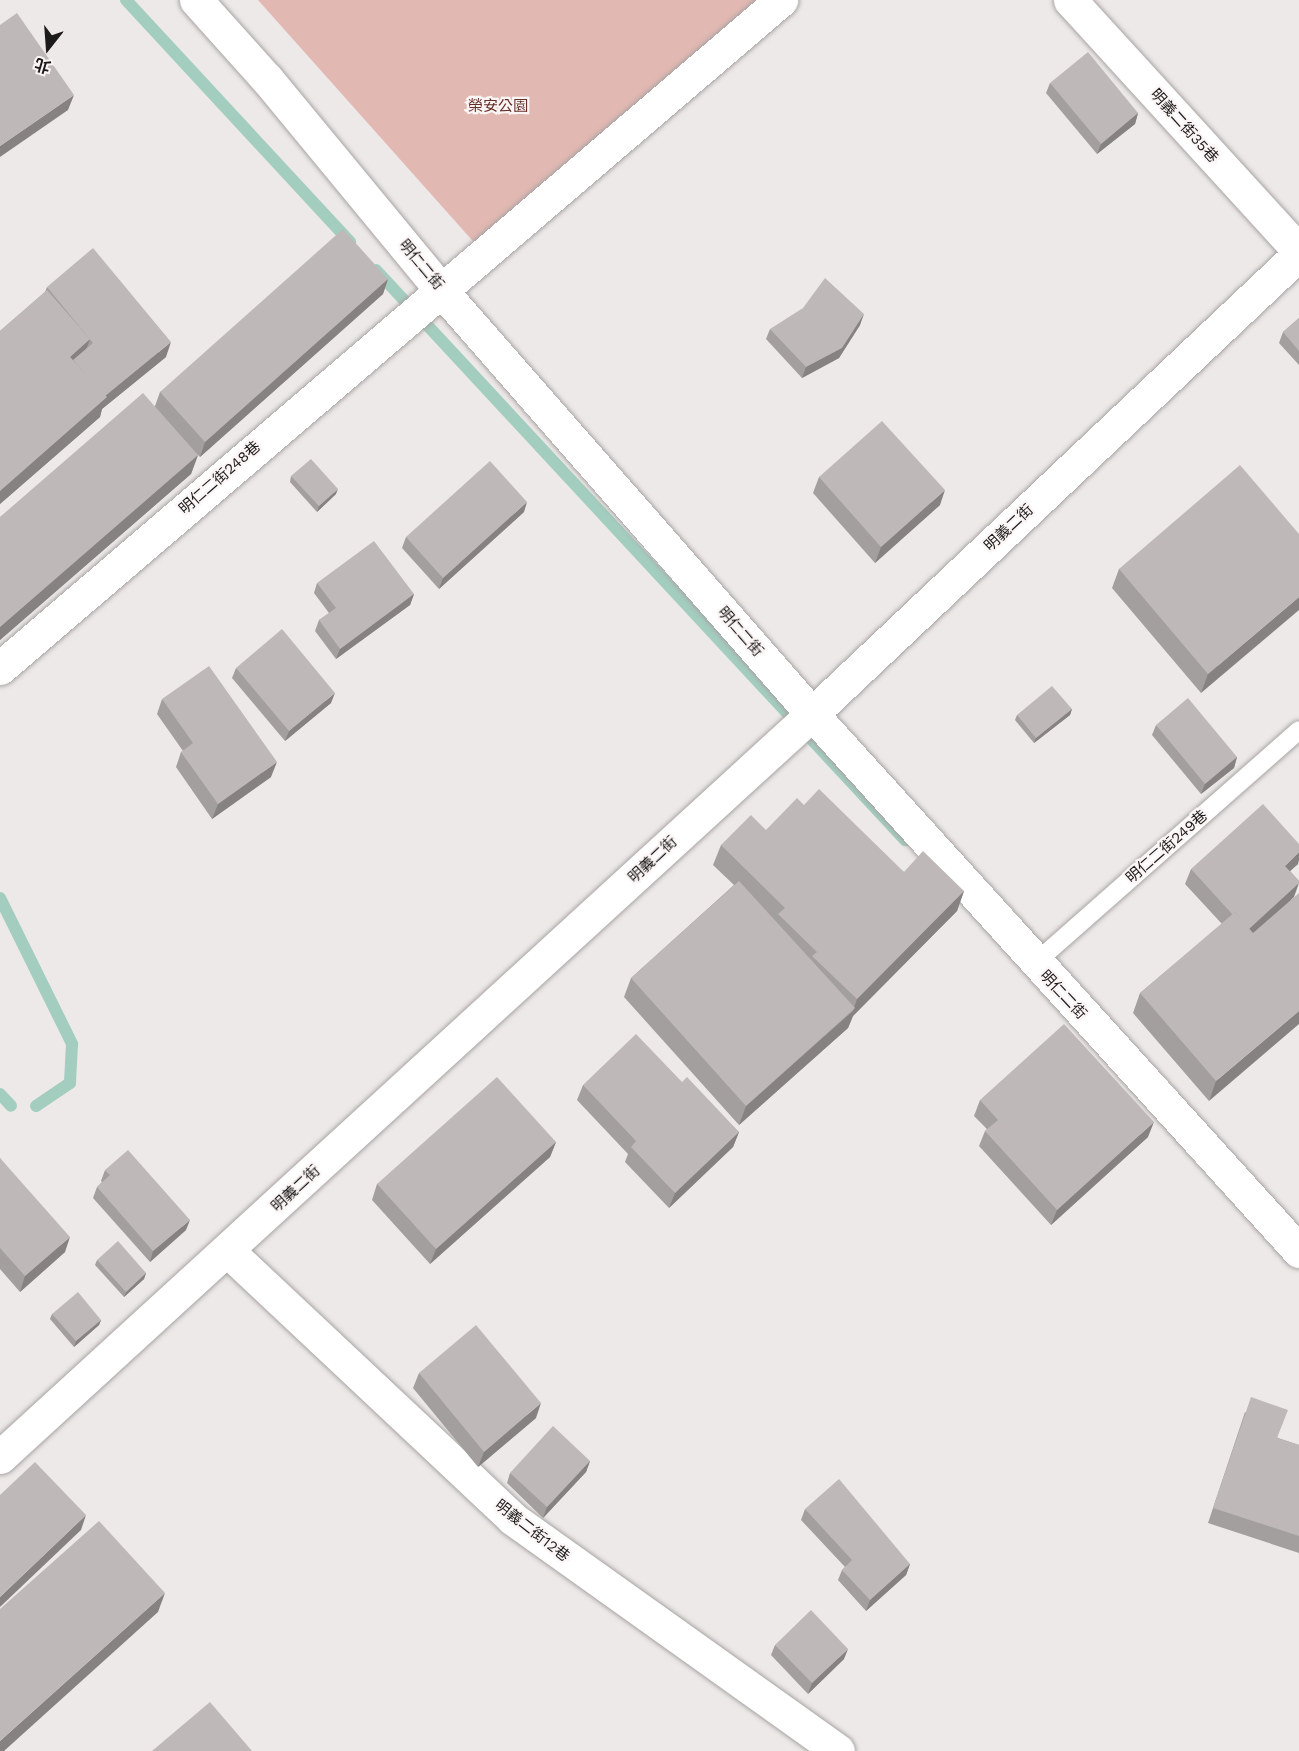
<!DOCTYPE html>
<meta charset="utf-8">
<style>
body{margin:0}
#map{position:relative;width:1299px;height:1751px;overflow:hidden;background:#ede9e8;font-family:"Work Sans","Noto Sans TC",sans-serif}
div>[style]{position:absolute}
.green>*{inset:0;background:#e1b8b2}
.stream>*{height:12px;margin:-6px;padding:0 6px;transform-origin:6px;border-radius:6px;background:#a3cdbe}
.roads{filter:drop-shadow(0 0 2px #a8a4a3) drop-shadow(0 0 2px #a8a4a3)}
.lane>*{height:18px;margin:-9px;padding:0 9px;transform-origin:9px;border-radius:9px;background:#fff}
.street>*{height:33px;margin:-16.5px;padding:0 16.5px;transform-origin:16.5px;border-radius:16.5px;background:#fff}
.wall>*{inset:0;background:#a39f9e}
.shaded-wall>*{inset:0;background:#858281}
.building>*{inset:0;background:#beb9b8}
span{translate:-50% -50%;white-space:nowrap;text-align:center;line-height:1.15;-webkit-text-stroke:4.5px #fbf6f5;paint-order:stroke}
.park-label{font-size:15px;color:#663029}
.street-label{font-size:15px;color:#1c1a1a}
.north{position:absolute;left:18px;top:18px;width:60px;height:60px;-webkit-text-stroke:4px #fbf6f5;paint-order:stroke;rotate:197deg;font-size:16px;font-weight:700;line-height:24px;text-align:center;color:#1c1a1a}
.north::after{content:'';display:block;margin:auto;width:21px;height:27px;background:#1c1a1a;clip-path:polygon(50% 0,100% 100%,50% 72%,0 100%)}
</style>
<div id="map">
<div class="green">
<i style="clip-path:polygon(258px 0,794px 0,488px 258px)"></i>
</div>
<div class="stream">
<i style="left:126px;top:0;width:330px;rotate:47.2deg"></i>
<i style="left:376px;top:270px;width:778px;rotate:47.14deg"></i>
<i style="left:0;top:898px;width:163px;rotate:63.7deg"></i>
<i style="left:72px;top:1044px;width:39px;rotate:93deg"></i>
<i style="left:70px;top:1083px;width:41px;rotate:145.9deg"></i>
<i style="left:0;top:1094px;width:16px;rotate:47deg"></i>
</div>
<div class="roads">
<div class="lane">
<i style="left:1035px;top:963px;width:352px;rotate:-41.4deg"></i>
</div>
<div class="street">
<i style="left:196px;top:0;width:106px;rotate:48.1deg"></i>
<i style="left:267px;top:79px;width:272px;rotate:50.5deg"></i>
<i style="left:440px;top:289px;width:565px;rotate:48.8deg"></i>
<i style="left:812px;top:714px;width:725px;rotate:47.8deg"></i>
<i style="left:1070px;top:0;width:340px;rotate:47.6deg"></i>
<i style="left:0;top:668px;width:1028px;rotate:-40.54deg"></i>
<i style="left:228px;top:1251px;width:391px;rotate:43.2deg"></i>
<i style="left:513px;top:1519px;width:399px;rotate:35.5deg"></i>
<i style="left:0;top:1457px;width:1101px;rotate:-42.46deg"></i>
<i style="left:812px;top:714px;width:670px;rotate:-43.37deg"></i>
</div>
</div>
<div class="wall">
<i style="clip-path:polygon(1050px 83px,1138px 113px,1135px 124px,1097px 154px,1046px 93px)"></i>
<i style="clip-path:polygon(388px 279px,383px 294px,200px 457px,198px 455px,191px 474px,0 640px,0 517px,155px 406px,160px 392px)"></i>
<i style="clip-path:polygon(47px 287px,166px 357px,102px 409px,100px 417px,0 504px,0 331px,45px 292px)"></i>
<i style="clip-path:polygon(1299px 318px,1299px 365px,1279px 343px,1283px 332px)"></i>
<i style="clip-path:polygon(860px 325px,839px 358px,802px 378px,766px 339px,770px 329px)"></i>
<i style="clip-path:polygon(291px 476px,336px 494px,317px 512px,290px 482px)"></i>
<i style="clip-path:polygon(819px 477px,940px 505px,875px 563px,813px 493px)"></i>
<i style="clip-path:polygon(524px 512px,439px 589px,402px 548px,406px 537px)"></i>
<i style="clip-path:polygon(1299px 534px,1201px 693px,1112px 588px,1119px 569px)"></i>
<i style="clip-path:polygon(317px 583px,414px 594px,410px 605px,336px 659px,315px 631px,319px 620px,329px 613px,314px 593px)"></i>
<i style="clip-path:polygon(236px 668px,331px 703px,285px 741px,232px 678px)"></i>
<i style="clip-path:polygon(162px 699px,271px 777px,212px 819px,176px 767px,181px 752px,183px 751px,157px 714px)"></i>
<i style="clip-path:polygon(1072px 709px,1070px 715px,1034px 743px,1015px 720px,1017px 715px)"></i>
<i style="clip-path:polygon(1156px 725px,1237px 757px,1234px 768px,1201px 794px,1152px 735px)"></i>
<i style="clip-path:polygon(804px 805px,904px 872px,964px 891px,957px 911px,853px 1016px,848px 1028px,739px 1125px,624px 997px,631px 978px,734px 885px,713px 865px,721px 845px,766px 830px)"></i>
<i style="clip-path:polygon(1298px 864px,1290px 871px,1299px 881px,1209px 1101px,1133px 1013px,1140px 993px,1222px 924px,1185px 884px,1191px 869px)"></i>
<i style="clip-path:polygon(682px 1082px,739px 1132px,733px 1147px,669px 1208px,625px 1162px,628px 1154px,577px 1100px,583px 1085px)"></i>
<i style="clip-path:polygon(980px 1100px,1148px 1137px,1051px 1225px,979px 1146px,985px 1131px,987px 1129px,974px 1116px)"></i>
<i style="clip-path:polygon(556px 1142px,550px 1157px,430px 1264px,372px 1200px,377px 1184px)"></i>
<i style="clip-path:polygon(0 1158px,65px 1252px,20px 1292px,0 1269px)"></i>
<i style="clip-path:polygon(105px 1170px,186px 1230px,150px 1262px,93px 1198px,97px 1187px,102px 1182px,101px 1181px)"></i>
<i style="clip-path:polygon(97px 1260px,146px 1273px,144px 1279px,124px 1297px,95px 1265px)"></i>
<i style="clip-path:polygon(52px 1314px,101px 1320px,99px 1325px,74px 1347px,50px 1319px)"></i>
<i style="clip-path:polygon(419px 1373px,536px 1418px,478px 1467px,413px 1388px)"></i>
<i style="clip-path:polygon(1245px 1412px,1278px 1438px,1299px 1445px,1299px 1553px,1208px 1523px)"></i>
<i style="clip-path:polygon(590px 1461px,586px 1472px,543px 1518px,507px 1483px,510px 1473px)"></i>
<i style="clip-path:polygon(805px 1509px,910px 1564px,906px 1575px,866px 1611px,838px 1580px,842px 1570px,845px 1567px,801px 1520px)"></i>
<i style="clip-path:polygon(775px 1645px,844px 1659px,808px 1694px,771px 1655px)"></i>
</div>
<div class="shaded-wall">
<i style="clip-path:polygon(74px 95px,68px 110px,0 157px,0 146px)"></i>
<i style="clip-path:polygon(1138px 113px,1135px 124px,1097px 154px,1101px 144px)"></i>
<i style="clip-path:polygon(388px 279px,383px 294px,200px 457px,205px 442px)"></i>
<i style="clip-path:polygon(864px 314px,860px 325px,839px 358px,802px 378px,806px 367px)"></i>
<i style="clip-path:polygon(90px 339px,83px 358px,77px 364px,70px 357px)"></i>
<i style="clip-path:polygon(171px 342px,166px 357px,102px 409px,100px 417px,0 504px,0 491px,104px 397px)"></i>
<i style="clip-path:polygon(198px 455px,191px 474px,0 640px,0 627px)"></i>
<i style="clip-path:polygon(338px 489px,336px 494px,317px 512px,319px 506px)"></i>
<i style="clip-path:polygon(945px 490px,940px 505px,875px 563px,881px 547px)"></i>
<i style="clip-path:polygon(527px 502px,524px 512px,439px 589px,443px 578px)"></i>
<i style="clip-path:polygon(414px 594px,410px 605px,336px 659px,340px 649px)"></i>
<i style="clip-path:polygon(1299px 597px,1299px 610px,1201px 693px,1208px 674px)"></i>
<i style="clip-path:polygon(335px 693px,331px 703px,285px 741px,289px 731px)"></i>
<i style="clip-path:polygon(1072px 709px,1070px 715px,1034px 743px,1036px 738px)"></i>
<i style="clip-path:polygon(1237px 757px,1234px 768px,1201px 794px,1205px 784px)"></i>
<i style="clip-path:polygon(277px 762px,271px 777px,212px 819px,218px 804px)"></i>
<i style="clip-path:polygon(1299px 852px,1299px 860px,1298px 864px,1279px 881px,1285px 866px)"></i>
<i style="clip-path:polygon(1299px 883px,1294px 897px,1242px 946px,1247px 930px)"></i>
<i style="clip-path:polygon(964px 891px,957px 911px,853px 1016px,848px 1028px,739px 1125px,746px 1106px,853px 1011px,857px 999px)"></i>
<i style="clip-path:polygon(1299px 1011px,1299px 1024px,1209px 1101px,1216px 1081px)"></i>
<i style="clip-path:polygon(1154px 1122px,1148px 1137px,1051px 1225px,1057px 1210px)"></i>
<i style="clip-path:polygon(739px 1132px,733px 1147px,669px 1208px,675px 1193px)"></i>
<i style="clip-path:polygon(556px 1142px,550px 1157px,430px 1264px,436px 1249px)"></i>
<i style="clip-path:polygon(190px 1220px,186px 1230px,150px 1262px,153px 1251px)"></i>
<i style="clip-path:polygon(70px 1237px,65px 1252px,20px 1292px,25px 1276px)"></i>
<i style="clip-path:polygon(146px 1273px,144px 1279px,124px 1297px,126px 1292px)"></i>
<i style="clip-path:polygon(101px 1320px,99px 1325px,74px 1347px,76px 1341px)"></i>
<i style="clip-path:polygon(541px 1403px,536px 1418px,478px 1467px,484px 1452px)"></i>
<i style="clip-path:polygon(590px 1461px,586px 1472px,543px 1518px,547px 1507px)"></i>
<i style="clip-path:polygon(86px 1515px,81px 1530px,0 1607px,0 1597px)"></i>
<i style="clip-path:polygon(910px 1564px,906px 1575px,866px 1611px,870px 1600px)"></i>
<i style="clip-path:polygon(165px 1593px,158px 1612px,4px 1751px,0 1751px,0 1741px)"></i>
<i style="clip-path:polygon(848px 1649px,844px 1659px,808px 1694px,812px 1683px)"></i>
</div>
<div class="building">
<i style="clip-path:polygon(17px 13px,74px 95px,0 146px,0 25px)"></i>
<i style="clip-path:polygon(1088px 52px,1138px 113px,1101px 144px,1050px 83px)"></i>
<i style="clip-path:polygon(343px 229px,388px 279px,205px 442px,160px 392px)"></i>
<i style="clip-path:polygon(93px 248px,171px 342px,105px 396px,73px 360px,93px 343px,47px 287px)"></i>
<i style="clip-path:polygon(825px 278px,864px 314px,842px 348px,806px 367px,770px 329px,803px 308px)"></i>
<i style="clip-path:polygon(47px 290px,90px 339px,70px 357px,107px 397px,0 491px,0 331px)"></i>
<i style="clip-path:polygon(1299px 318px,1299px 351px,1283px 332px)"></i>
<i style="clip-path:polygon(143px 393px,198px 455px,0 627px,0 517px)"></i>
<i style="clip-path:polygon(882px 421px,945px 490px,881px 547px,819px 477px)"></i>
<i style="clip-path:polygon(311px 459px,338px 489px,319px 506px,291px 476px)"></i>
<i style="clip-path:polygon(490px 461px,527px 502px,443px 578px,406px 537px)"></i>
<i style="clip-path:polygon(1240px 465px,1299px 534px,1299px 597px,1208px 674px,1119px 569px)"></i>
<i style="clip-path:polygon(374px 541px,414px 594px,340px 649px,319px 620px,336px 608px,317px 583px)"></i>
<i style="clip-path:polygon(282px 629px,335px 693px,289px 731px,236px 668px)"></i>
<i style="clip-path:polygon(209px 666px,277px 762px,218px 804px,181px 752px,193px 743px,162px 699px)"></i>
<i style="clip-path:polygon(1052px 686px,1072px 709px,1036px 738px,1017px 715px)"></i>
<i style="clip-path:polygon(1188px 698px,1237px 757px,1205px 784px,1156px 725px)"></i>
<i style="clip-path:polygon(819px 789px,904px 872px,923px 851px,964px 891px,857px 999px,812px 956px,817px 952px,778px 914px,785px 908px,721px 845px,751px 815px,766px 830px,797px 798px,804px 805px)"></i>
<i style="clip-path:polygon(1263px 804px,1299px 844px,1299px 852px,1285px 866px,1299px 881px,1299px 883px,1249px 929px,1235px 912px,1233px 915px,1191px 869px)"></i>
<i style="clip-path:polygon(739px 881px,855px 1008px,746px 1106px,631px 978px)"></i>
<i style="clip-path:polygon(1299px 893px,1299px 1011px,1216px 1081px,1140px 993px,1235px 912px,1253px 933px)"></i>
<i style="clip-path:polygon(1064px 1024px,1154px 1122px,1057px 1210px,985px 1131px,998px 1120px,980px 1100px)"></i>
<i style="clip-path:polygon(636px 1034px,682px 1082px,687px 1077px,739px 1132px,675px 1193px,631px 1147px,636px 1141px,583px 1085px)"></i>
<i style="clip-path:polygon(497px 1077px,556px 1142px,436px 1249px,377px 1184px)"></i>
<i style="clip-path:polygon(128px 1150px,190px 1220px,153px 1251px,97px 1187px,110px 1175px,105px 1170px)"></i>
<i style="clip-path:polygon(0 1158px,70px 1237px,25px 1276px,0 1248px)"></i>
<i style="clip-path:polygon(118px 1241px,146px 1273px,126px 1292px,97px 1260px)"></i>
<i style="clip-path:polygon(78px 1292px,101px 1320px,76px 1341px,52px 1314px)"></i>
<i style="clip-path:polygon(476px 1325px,541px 1403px,484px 1452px,419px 1373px)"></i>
<i style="clip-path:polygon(1251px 1397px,1288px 1410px,1277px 1438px,1299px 1445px,1299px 1536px,1213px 1508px)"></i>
<i style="clip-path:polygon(553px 1426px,590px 1461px,547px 1507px,510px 1473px)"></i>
<i style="clip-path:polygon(35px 1462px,86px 1515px,0 1597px,0 1495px)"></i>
<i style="clip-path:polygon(839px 1479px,910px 1564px,870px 1600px,842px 1570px,852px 1560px,805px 1509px)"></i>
<i style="clip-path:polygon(99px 1521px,165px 1593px,0 1741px,0 1609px)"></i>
<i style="clip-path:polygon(811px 1610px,848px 1649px,812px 1683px,775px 1645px)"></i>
<i style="clip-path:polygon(210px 1702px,252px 1751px,152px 1751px)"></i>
</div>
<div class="park-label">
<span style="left:498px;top:107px">榮安公園</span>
</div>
<div class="street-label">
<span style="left:1184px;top:126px;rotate:48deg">明義二街35巷</span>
<span style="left:421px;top:265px;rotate:50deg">明仁二街</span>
<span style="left:220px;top:478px;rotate:-41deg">明仁二街248巷</span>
<span style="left:1009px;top:528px;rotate:-43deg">明義二街</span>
<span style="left:740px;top:632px;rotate:49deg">明仁二街</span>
<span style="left:1167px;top:847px;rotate:-41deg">明仁二街249巷</span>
<span style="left:653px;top:860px;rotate:-43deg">明義二街</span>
<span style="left:1063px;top:995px;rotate:47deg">明仁二街</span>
<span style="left:296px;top:1189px;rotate:-43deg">明義二街</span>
<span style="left:532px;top:1531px;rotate:38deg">明義二街12巷</span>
</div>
<div class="north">北</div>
</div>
